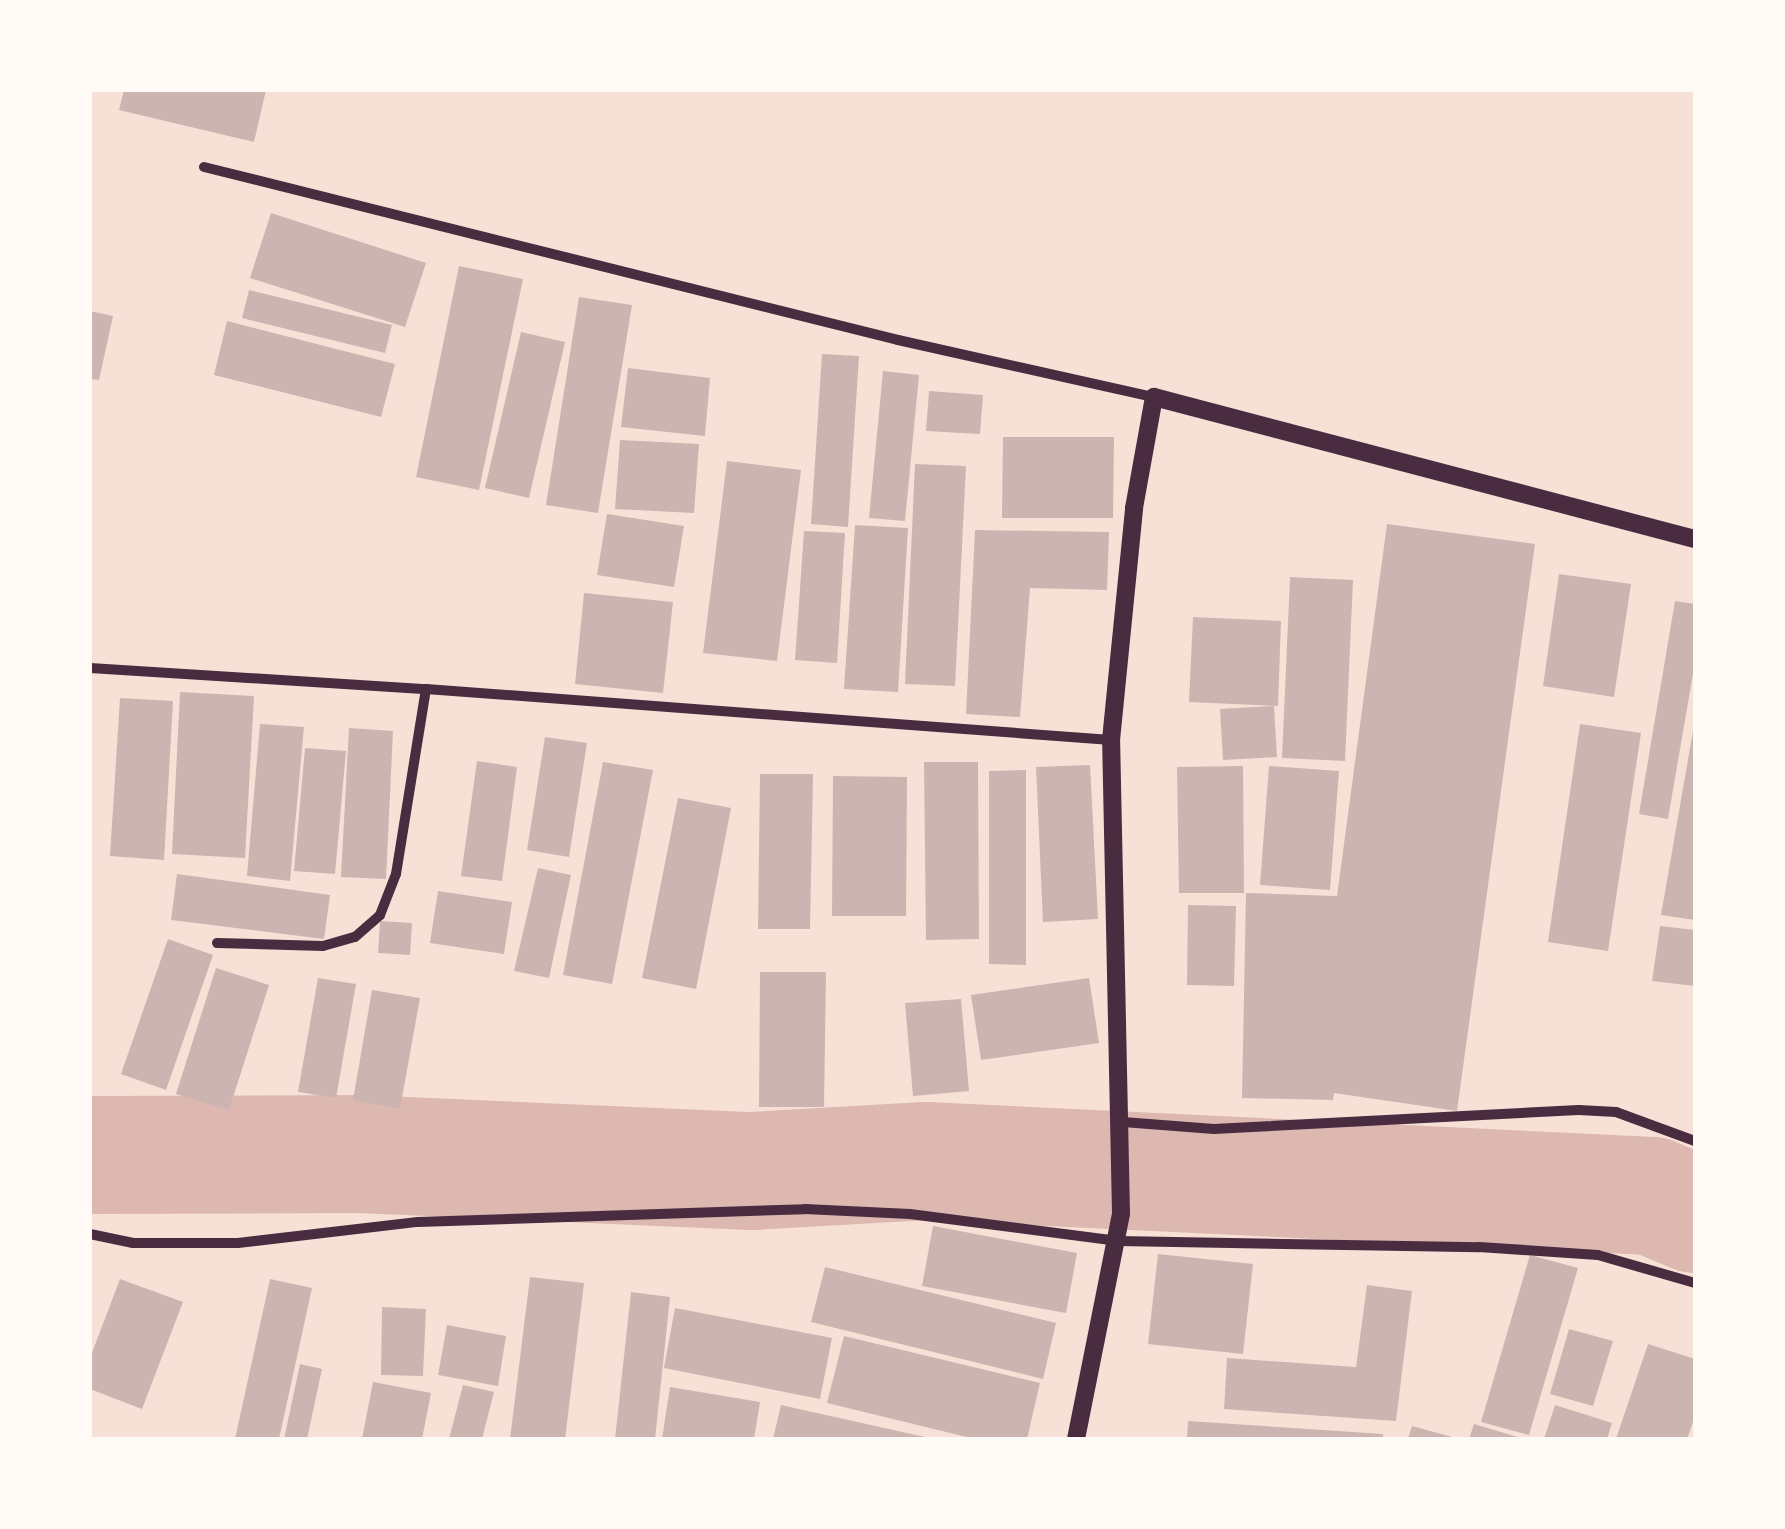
<!DOCTYPE html>
<style>
body{margin:0}
#map{position:relative;width:1785px;height:1529px;overflow:hidden;background:#f7e1d7;font-family:"Source Serif 4",serif}
div>[style]{position:absolute}
.river>*{height:118px;margin:-59px;padding:0 59px;transform-origin:59px;border-radius:59px;background:#dcb8b0}
.building>*{inset:0;background:#ccb4b1}
.minor>*{height:10px;margin:-5px;padding:0 5px;transform-origin:5px;border-radius:5px;background:#4a2c40}
.tertiary>*{height:18px;margin:-9px;padding:0 9px;transform-origin:9px;border-radius:9px;background:#4a2c40}
span{translate:-50% -50%;white-space:nowrap;text-align:center;line-height:1.15;-webkit-text-stroke:8px #fffaf5;paint-order:stroke}
.frame{position:absolute;inset:0;border:92px solid #fffaf5;pointer-events:none}
</style>
<div id="map">
<div class="river">
<i style="left:90px;top:1155px;width:270px;rotate:-0.2deg"></i>
<i style="left:360px;top:1154px;width:392px;rotate:2.5deg"></i>
<i style="left:752px;top:1171px;width:174px;rotate:-3.3deg"></i>
<i style="left:926px;top:1161px;width:727px;rotate:2.76deg"></i>
<i style="left:1652px;top:1196px;width:47px;rotate:22.7deg"></i>
</div>
<div class="building">
<i style="clip-path:polygon(124px 90px,266px 90px,254px 142px,119px 110px)"></i>
<i style="clip-path:polygon(271px 213px,426px 263px,405px 327px,250px 278px)"></i>
<i style="clip-path:polygon(459px 266px,523px 279px,479px 490px,416px 477px)"></i>
<i style="clip-path:polygon(249px 290px,392px 325px,385px 353px,242px 318px)"></i>
<i style="clip-path:polygon(579px 297px,632px 305px,598px 513px,546px 505px)"></i>
<i style="clip-path:polygon(90px 311px,113px 316px,99px 380px,90px 379px)"></i>
<i style="clip-path:polygon(227px 321px,395px 364px,381px 417px,214px 375px)"></i>
<i style="clip-path:polygon(521px 332px,565px 342px,529px 498px,485px 488px)"></i>
<i style="clip-path:polygon(822px 354px,859px 356px,848px 527px,811px 524px)"></i>
<i style="clip-path:polygon(628px 368px,710px 378px,705px 436px,621px 427px)"></i>
<i style="clip-path:polygon(883px 371px,919px 375px,905px 521px,869px 518px)"></i>
<i style="clip-path:polygon(929px 391px,983px 395px,980px 434px,926px 431px)"></i>
<i style="clip-path:polygon(1003px 437px,1114px 437px,1113px 518px,1002px 518px)"></i>
<i style="clip-path:polygon(620px 440px,699px 444px,694px 513px,615px 509px)"></i>
<i style="clip-path:polygon(727px 461px,801px 470px,777px 661px,703px 653px)"></i>
<i style="clip-path:polygon(915px 464px,966px 466px,955px 686px,905px 684px)"></i>
<i style="clip-path:polygon(607px 514px,684px 526px,674px 587px,597px 575px)"></i>
<i style="clip-path:polygon(1387px 524px,1535px 544px,1457px 1111px,1334px 1093px,1333px 1100px,1242px 1098px,1246px 893px,1337px 896px)"></i>
<i style="clip-path:polygon(855px 525px,908px 528px,898px 692px,844px 689px)"></i>
<i style="clip-path:polygon(975px 530px,1109px 532px,1107px 590px,1030px 588px,1020px 717px,966px 714px)"></i>
<i style="clip-path:polygon(804px 531px,845px 533px,837px 663px,795px 660px)"></i>
<i style="clip-path:polygon(1559px 574px,1631px 584px,1614px 697px,1543px 686px)"></i>
<i style="clip-path:polygon(1290px 577px,1353px 580px,1345px 761px,1282px 758px)"></i>
<i style="clip-path:polygon(584px 593px,673px 602px,663px 693px,575px 684px)"></i>
<i style="clip-path:polygon(1675px 601px,1695px 604px,1695px 662px,1668px 819px,1639px 814px)"></i>
<i style="clip-path:polygon(1193px 617px,1281px 621px,1278px 706px,1189px 702px)"></i>
<i style="clip-path:polygon(180px 692px,254px 696px,245px 858px,172px 854px)"></i>
<i style="clip-path:polygon(120px 698px,173px 701px,164px 860px,110px 856px)"></i>
<i style="clip-path:polygon(1274px 706px,1277px 757px,1223px 760px,1220px 709px)"></i>
<i style="clip-path:polygon(260px 724px,304px 727px,290px 881px,247px 876px)"></i>
<i style="clip-path:polygon(1580px 724px,1641px 733px,1608px 951px,1548px 942px)"></i>
<i style="clip-path:polygon(349px 728px,393px 731px,386px 879px,341px 877px)"></i>
<i style="clip-path:polygon(1693px 731px,1695px 731px,1695px 920px,1661px 915px)"></i>
<i style="clip-path:polygon(545px 737px,587px 743px,569px 857px,527px 850px)"></i>
<i style="clip-path:polygon(305px 748px,346px 751px,335px 874px,294px 871px)"></i>
<i style="clip-path:polygon(477px 761px,517px 767px,502px 881px,461px 876px)"></i>
<i style="clip-path:polygon(603px 762px,653px 770px,612px 984px,563px 975px)"></i>
<i style="clip-path:polygon(924px 762px,978px 762px,979px 939px,926px 940px)"></i>
<i style="clip-path:polygon(1090px 765px,1098px 919px,1043px 922px,1036px 767px)"></i>
<i style="clip-path:polygon(1243px 766px,1244px 893px,1179px 893px,1177px 767px)"></i>
<i style="clip-path:polygon(1269px 766px,1339px 771px,1330px 890px,1260px 885px)"></i>
<i style="clip-path:polygon(1026px 770px,1026px 965px,989px 964px,989px 771px)"></i>
<i style="clip-path:polygon(760px 774px,813px 774px,810px 929px,758px 929px)"></i>
<i style="clip-path:polygon(833px 776px,907px 777px,906px 916px,832px 916px)"></i>
<i style="clip-path:polygon(678px 798px,731px 808px,696px 989px,642px 978px)"></i>
<i style="clip-path:polygon(538px 868px,571px 875px,549px 978px,514px 971px)"></i>
<i style="clip-path:polygon(177px 874px,330px 895px,324px 939px,171px 920px)"></i>
<i style="clip-path:polygon(438px 891px,512px 902px,504px 954px,430px 943px)"></i>
<i style="clip-path:polygon(1188px 905px,1236px 906px,1234px 986px,1187px 985px)"></i>
<i style="clip-path:polygon(380px 921px,412px 923px,410px 955px,378px 953px)"></i>
<i style="clip-path:polygon(1660px 926px,1695px 930px,1695px 986px,1652px 981px)"></i>
<i style="clip-path:polygon(168px 939px,213px 955px,166px 1090px,121px 1074px)"></i>
<i style="clip-path:polygon(216px 968px,269px 985px,229px 1110px,176px 1094px)"></i>
<i style="clip-path:polygon(760px 972px,826px 972px,824px 1107px,759px 1107px)"></i>
<i style="clip-path:polygon(318px 978px,356px 984px,336px 1098px,298px 1092px)"></i>
<i style="clip-path:polygon(1089px 978px,1099px 1043px,981px 1060px,971px 995px)"></i>
<i style="clip-path:polygon(372px 990px,420px 998px,400px 1109px,353px 1100px)"></i>
<i style="clip-path:polygon(961px 999px,969px 1091px,913px 1096px,905px 1003px)"></i>
<i style="clip-path:polygon(933px 1226px,1077px 1253px,1066px 1313px,922px 1286px)"></i>
<i style="clip-path:polygon(1158px 1254px,1253px 1264px,1243px 1354px,1148px 1344px)"></i>
<i style="clip-path:polygon(1530px 1255px,1578px 1268px,1529px 1435px,1481px 1422px)"></i>
<i style="clip-path:polygon(825px 1267px,1056px 1323px,1043px 1379px,811px 1322px)"></i>
<i style="clip-path:polygon(530px 1277px,584px 1283px,565px 1439px,510px 1439px)"></i>
<i style="clip-path:polygon(120px 1279px,183px 1302px,142px 1409px,90px 1389px,90px 1358px)"></i>
<i style="clip-path:polygon(270px 1279px,312px 1288px,279px 1439px,235px 1439px)"></i>
<i style="clip-path:polygon(1367px 1285px,1412px 1291px,1396px 1421px,1224px 1409px,1227px 1358px,1356px 1367px)"></i>
<i style="clip-path:polygon(631px 1292px,670px 1297px,655px 1439px,615px 1439px)"></i>
<i style="clip-path:polygon(382px 1307px,426px 1309px,423px 1376px,381px 1375px)"></i>
<i style="clip-path:polygon(675px 1308px,832px 1338px,820px 1399px,664px 1368px)"></i>
<i style="clip-path:polygon(447px 1325px,506px 1336px,498px 1386px,438px 1375px)"></i>
<i style="clip-path:polygon(1569px 1329px,1613px 1341px,1593px 1406px,1550px 1394px)"></i>
<i style="clip-path:polygon(844px 1336px,1040px 1383px,1027px 1439px,975px 1439px,827px 1403px)"></i>
<i style="clip-path:polygon(1648px 1344px,1695px 1359px,1695px 1416px,1687px 1439px,1616px 1439px)"></i>
<i style="clip-path:polygon(300px 1364px,322px 1369px,307px 1439px,284px 1439px)"></i>
<i style="clip-path:polygon(373px 1382px,431px 1393px,422px 1439px,362px 1439px)"></i>
<i style="clip-path:polygon(463px 1385px,494px 1392px,482px 1439px,449px 1439px)"></i>
<i style="clip-path:polygon(670px 1387px,760px 1402px,754px 1439px,662px 1439px)"></i>
<i style="clip-path:polygon(781px 1405px,925px 1437px,925px 1439px,773px 1439px)"></i>
<i style="clip-path:polygon(1555px 1405px,1612px 1423px,1607px 1439px,1544px 1439px)"></i>
<i style="clip-path:polygon(1188px 1421px,1383px 1434px,1383px 1439px,1187px 1439px)"></i>
<i style="clip-path:polygon(1474px 1424px,1521px 1438px,1521px 1439px,1469px 1439px)"></i>
<i style="clip-path:polygon(1412px 1426px,1456px 1438px,1455px 1439px,1408px 1439px)"></i>
</div>
<div class="minor">
<i style="left:204px;top:167px;width:715px;rotate:14deg"></i>
<i style="left:898px;top:340px;width:262px;rotate:12.6deg"></i>
<i style="left:90px;top:668px;width:337px;rotate:3.6deg"></i>
<i style="left:217px;top:943px;width:106px;rotate:1.6deg"></i>
<i style="left:323px;top:946px;width:33px;rotate:-16deg"></i>
<i style="left:355px;top:937px;width:33px;rotate:-41deg"></i>
<i style="left:380px;top:915px;width:44px;rotate:-68.7deg"></i>
<i style="left:396px;top:874px;width:187px;rotate:-80.8deg"></i>
<i style="left:426px;top:689px;width:687px;rotate:4.26deg"></i>
<i style="left:1123px;top:1122px;width:91px;rotate:4.4deg"></i>
<i style="left:1214px;top:1129px;width:365px;rotate:-3deg"></i>
<i style="left:1579px;top:1110px;width:37px;rotate:3deg"></i>
<i style="left:1616px;top:1112px;width:84px;rotate:20.2deg"></i>
<i style="left:90px;top:1234px;width:44px;rotate:11.8deg"></i>
<i style="left:133px;top:1243px;width:105px"></i>
<i style="left:238px;top:1243px;width:181px;rotate:-6.7deg"></i>
<i style="left:418px;top:1222px;width:387px;rotate:-1.9deg"></i>
<i style="left:805px;top:1209px;width:105px;rotate:2.7deg"></i>
<i style="left:910px;top:1214px;width:210px;rotate:7.4deg"></i>
<i style="left:1118px;top:1241px;width:361px;rotate:1deg"></i>
<i style="left:1479px;top:1247px;width:119px;rotate:3.8deg"></i>
<i style="left:1598px;top:1255px;width:101px;rotate:16.1deg"></i>
</div>
<div class="tertiary">
<i style="left:1076px;top:1439px;width:230px;rotate:-78.7deg"></i>
<i style="left:1121px;top:1213px;width:473px;rotate:-91.2deg"></i>
<i style="left:1111px;top:740px;width:233px;rotate:-84.3deg"></i>
<i style="left:1134px;top:508px;width:113px;rotate:-79.8deg"></i>
<i style="left:1154px;top:397px;width:559px;rotate:14.71deg"></i>
</div>
<div class="frame"></div>
</div>
